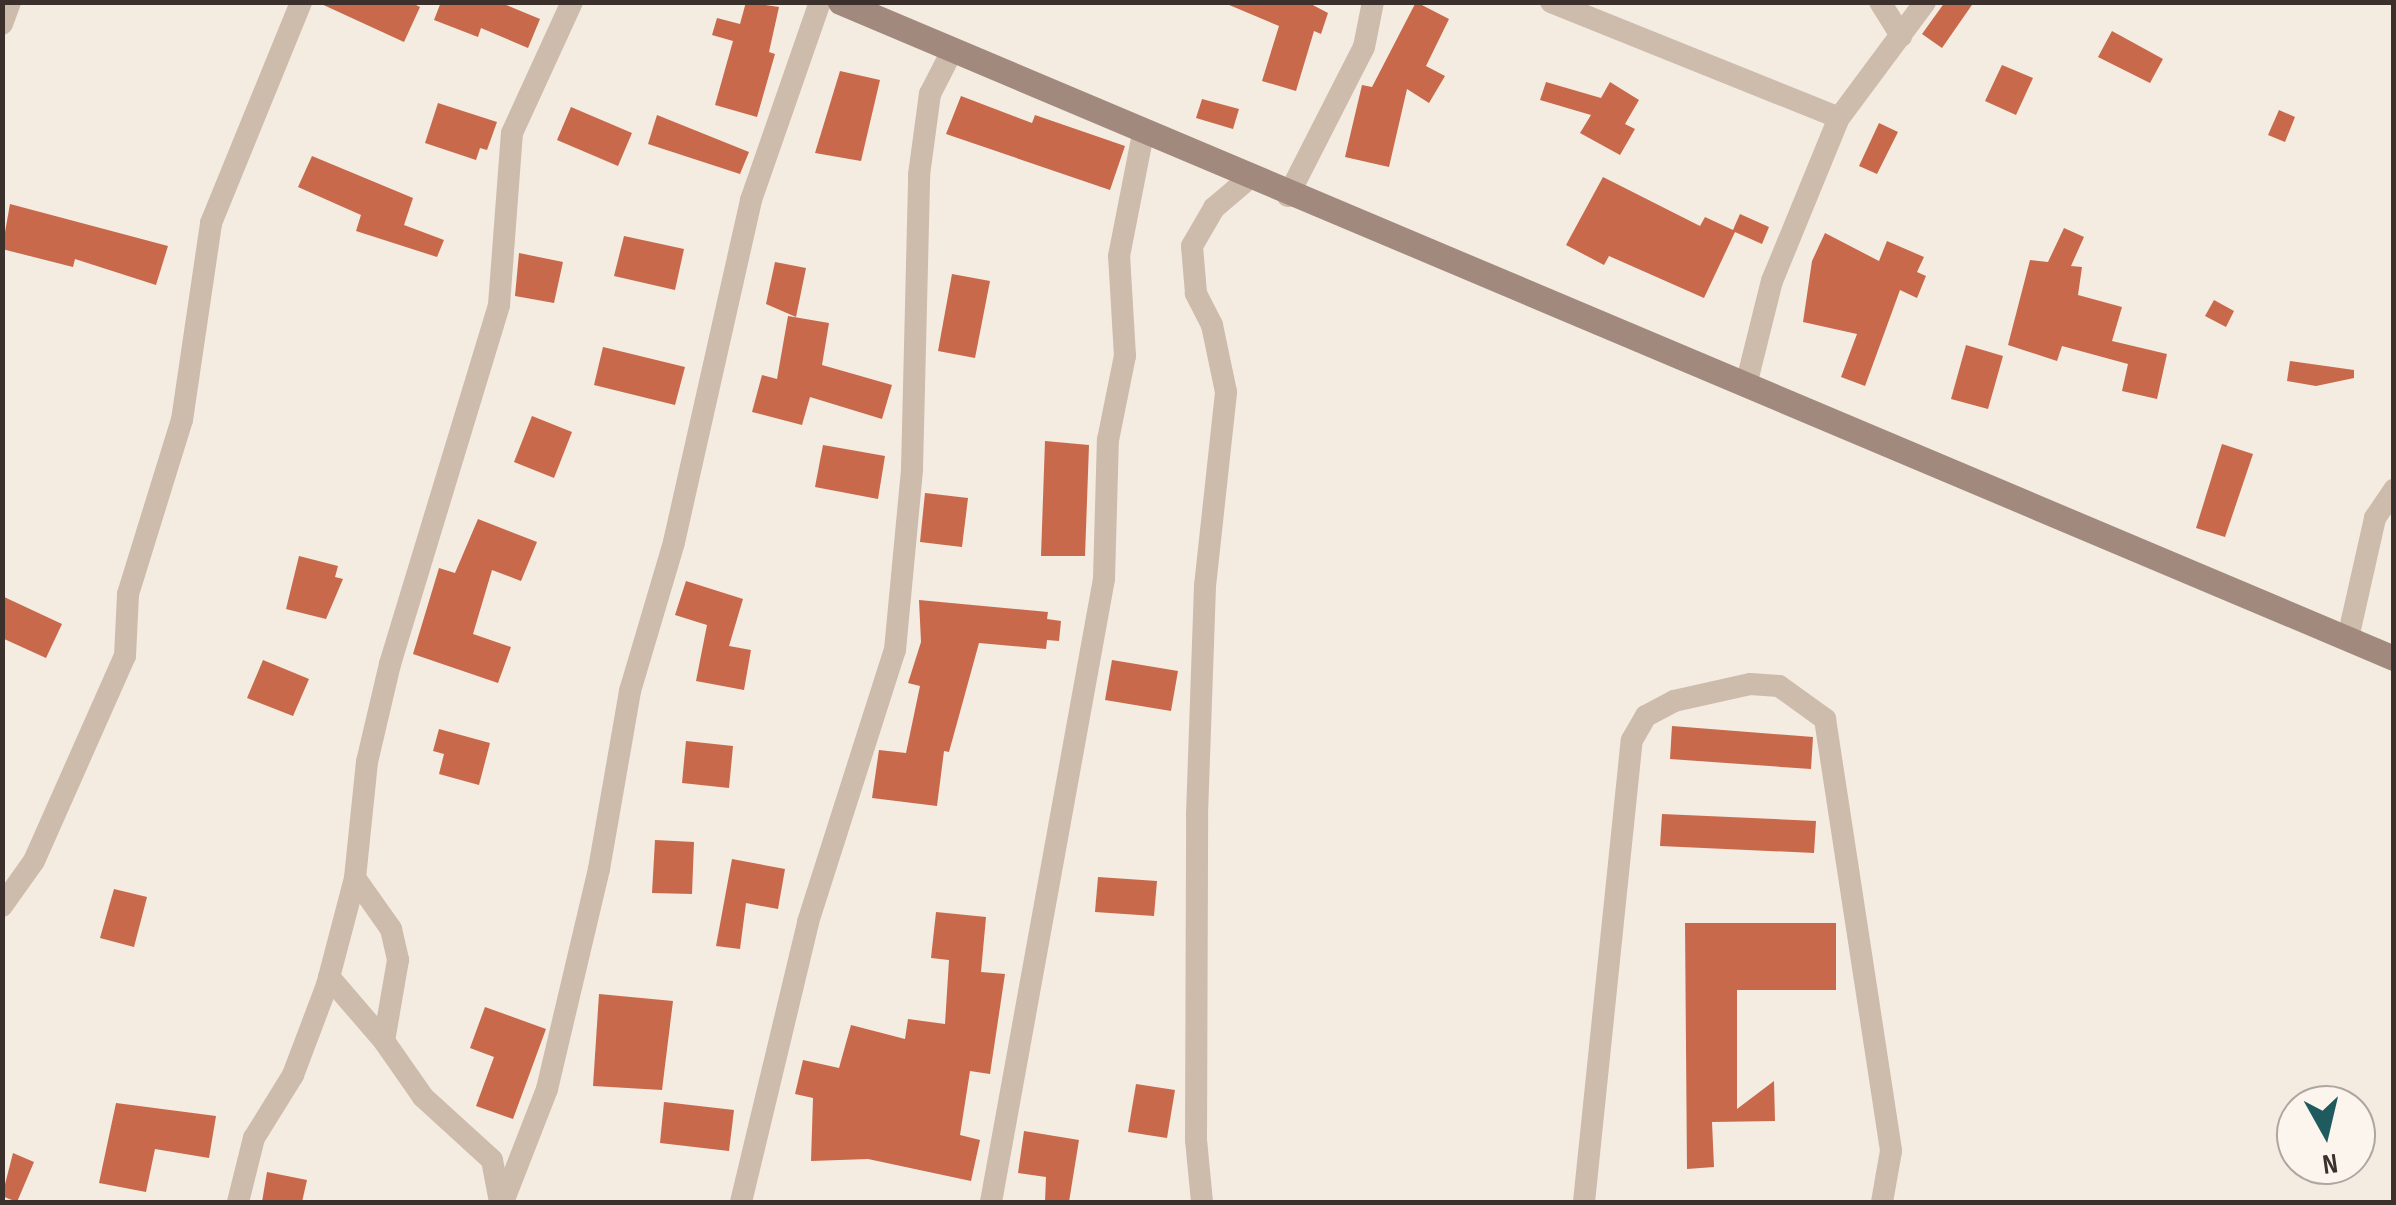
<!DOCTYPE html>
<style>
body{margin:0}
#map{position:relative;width:2396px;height:1205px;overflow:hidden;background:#f4ebe1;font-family:"Sofia Sans Condensed",sans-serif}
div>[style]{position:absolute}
.building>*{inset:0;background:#c8694b}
.street>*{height:22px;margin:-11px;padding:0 11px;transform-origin:11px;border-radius:11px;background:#cdbbac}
.secondary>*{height:25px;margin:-12.5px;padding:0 12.5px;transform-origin:12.5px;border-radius:12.5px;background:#a18a7d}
span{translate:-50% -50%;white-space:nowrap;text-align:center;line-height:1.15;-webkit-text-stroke:10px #fbf5ee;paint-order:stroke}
.frame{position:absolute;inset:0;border:5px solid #3b302b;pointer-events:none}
.north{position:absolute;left:2276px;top:1085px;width:100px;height:100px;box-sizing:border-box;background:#fbf5ee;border:2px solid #aea6a0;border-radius:50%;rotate:172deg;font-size:28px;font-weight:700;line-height:40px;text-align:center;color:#3b302b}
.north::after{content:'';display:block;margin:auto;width:35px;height:45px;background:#1f5a5e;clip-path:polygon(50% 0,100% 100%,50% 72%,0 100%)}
</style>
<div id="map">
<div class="building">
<i style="clip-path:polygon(317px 2px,410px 2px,420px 7px,404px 42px)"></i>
<i style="clip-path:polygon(441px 2px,499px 2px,540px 19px,528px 48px,481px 28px,478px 37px,434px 20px)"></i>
<i style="clip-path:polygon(746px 2px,779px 7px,769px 52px,775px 54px,757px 117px,715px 105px,733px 41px,712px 35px,717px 18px,740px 24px)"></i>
<i style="clip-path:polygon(1307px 2px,1328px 13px,1321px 34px,1314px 31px,1296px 91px,1262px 81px,1279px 26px,1222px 2px)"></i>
<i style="clip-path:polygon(1416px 2px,1449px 19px,1426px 66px,1445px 76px,1429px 103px,1407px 89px,1389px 167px,1345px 157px,1362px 85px,1372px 87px)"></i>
<i style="clip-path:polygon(1945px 2px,1974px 2px,1942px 48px,1922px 34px)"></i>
<i style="clip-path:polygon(2112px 31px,2163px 59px,2150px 83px,2098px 57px)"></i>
<i style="clip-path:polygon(2002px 65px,2033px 78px,2016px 115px,1985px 101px)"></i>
<i style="clip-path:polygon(840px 71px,880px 80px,861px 161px,815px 153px)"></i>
<i style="clip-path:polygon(1546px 82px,1601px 98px,1610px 82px,1639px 100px,1625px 124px,1635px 129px,1620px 155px,1580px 133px,1591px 115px,1540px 100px)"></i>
<i style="clip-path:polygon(961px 96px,1032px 123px,1035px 115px,1125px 146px,1110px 190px,946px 134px)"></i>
<i style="clip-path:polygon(1202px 99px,1239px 109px,1233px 129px,1196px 118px)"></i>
<i style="clip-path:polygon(438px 103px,497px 122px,487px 150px,480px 148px,476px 160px,425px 143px)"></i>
<i style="clip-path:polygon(571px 107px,632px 133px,618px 166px,557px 140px)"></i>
<i style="clip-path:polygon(2279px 110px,2295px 117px,2285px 142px,2268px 135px)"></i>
<i style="clip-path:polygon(657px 115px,749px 152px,740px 174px,648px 144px)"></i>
<i style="clip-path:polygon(1879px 123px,1898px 132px,1877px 174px,1859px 166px)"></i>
<i style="clip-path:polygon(312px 156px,413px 198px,404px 225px,444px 240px,437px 257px,356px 231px,361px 215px,298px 187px)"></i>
<i style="clip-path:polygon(1603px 177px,1700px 226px,1705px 217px,1733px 230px,1740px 214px,1769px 227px,1762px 244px,1735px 232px,1704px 298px,1609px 256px,1604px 265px,1566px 245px)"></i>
<i style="clip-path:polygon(10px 204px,168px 246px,156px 285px,75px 259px,73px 267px,2px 249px)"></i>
<i style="clip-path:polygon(2064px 228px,2084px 237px,2071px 266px,2082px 267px,2078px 295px,2122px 307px,2112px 341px,2167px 354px,2157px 399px,2122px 391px,2128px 364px,2062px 346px,2057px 361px,2008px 345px,2030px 260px,2048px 262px)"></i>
<i style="clip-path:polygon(1825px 233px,1879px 261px,1887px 241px,1924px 257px,1917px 272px,1926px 276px,1917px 298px,1900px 290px,1865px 386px,1841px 377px,1857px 334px,1803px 322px,1812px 261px)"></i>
<i style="clip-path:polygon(624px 236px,684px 249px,675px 290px,614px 276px)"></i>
<i style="clip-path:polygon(519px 253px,563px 262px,554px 303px,515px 296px)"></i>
<i style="clip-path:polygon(775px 262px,806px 268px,796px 317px,766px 304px)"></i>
<i style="clip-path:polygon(952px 274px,990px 281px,975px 358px,938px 351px)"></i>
<i style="clip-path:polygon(2214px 300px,2234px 311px,2226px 327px,2205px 316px)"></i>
<i style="clip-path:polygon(788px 316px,829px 323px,822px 365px,892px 385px,882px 419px,810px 397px,802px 425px,752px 412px,762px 375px,777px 379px)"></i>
<i style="clip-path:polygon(1966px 345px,2003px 356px,1988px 409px,1951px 399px)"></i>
<i style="clip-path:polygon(603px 347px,685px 367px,675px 405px,594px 385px)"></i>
<i style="clip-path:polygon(2290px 361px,2354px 370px,2354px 378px,2316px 386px,2287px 381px)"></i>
<i style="clip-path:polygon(532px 416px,572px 432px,554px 478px,514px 462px)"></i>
<i style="clip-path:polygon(1045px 441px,1089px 445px,1085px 556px,1041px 556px)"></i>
<i style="clip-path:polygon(2222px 444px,2253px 454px,2225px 537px,2196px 528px)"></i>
<i style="clip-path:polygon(823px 445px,885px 456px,878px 499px,815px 487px)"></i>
<i style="clip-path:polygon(925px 493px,968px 498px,962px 547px,920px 542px)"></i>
<i style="clip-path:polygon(478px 519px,537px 542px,521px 581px,492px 570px,473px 634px,511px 647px,498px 683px,413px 654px,439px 568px,455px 573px)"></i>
<i style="clip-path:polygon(299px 556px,338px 566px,335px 577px,343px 579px,326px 619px,286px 609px)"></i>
<i style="clip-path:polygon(686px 581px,743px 599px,729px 646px,751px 650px,744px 690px,696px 681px,707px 625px,675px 615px)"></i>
<i style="clip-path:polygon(2px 596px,62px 624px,46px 658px,2px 638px)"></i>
<i style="clip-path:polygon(919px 600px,1048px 612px,1047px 619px,1061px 621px,1059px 641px,1047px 640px,1046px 649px,979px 643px,949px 752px,944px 751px,937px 806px,872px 798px,879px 750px,906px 753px,920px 686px,908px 683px,921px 642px)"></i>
<i style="clip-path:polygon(263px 660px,309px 679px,293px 716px,247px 698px)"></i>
<i style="clip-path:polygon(1112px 660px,1178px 671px,1171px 711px,1105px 700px)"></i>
<i style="clip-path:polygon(1672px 726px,1813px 737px,1811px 769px,1670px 759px)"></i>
<i style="clip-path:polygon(439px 729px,490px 743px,479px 785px,439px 774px,444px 754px,433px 751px)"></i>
<i style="clip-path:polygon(686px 741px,733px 746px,729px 788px,682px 783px)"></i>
<i style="clip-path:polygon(1662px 814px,1816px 821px,1814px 853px,1660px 846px)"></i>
<i style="clip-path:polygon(655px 840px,694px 842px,692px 894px,652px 893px)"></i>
<i style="clip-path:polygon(732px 859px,785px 869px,778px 909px,746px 903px,740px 949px,716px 946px)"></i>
<i style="clip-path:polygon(1098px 877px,1157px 881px,1154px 916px,1095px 912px)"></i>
<i style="clip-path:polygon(114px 889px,147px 897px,134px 947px,100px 938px)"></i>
<i style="clip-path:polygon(936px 912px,986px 917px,981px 972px,1005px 974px,990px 1074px,970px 1071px,960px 1135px,980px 1140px,971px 1181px,868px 1159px,811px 1161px,813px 1098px,795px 1094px,803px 1060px,839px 1068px,851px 1025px,905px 1039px,908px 1019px,945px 1024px,949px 960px,931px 958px)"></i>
<i style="clip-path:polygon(1685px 923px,1836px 923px,1836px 990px,1737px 990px,1737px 1109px,1774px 1081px,1775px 1121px,1712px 1122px,1714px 1167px,1687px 1169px)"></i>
<i style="clip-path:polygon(599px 994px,673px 1001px,662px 1090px,593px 1086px)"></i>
<i style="clip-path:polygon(485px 1007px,546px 1029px,513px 1119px,476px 1106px,494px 1057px,470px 1048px)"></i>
<i style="clip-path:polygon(1136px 1084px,1175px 1090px,1167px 1138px,1128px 1132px)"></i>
<i style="clip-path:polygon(664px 1102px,734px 1110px,729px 1151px,660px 1143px)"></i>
<i style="clip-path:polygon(116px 1103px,216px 1116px,209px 1158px,155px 1149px,146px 1192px,99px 1183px)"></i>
<i style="clip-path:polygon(1024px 1131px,1079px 1140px,1069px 1202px,1045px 1202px,1046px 1177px,1018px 1173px)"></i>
<i style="clip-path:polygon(13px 1153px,34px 1162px,17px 1202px,2px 1196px)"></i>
<i style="clip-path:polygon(267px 1172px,307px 1180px,302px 1202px,262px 1202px)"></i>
</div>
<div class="street">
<i style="left:1551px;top:2px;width:310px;rotate:21.9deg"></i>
<i style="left:1880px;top:2px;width:40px;rotate:58deg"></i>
<i style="left:2px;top:24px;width:23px;rotate:-70deg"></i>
<i style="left:1288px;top:196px;width:167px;rotate:-63deg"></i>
<i style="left:1364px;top:47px;width:46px;rotate:-78.7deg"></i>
<i style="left:1746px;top:385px;width:107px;rotate:-76deg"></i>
<i style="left:1772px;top:281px;width:176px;rotate:-67.7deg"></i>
<i style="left:1839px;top:118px;width:144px;rotate:-53.4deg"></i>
<i style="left:2348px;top:638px;width:123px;rotate:-77.3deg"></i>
<i style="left:2375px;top:518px;width:34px;rotate:-56deg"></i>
<i style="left:355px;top:878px;width:62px;rotate:54.8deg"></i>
<i style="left:391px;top:929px;width:32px;rotate:77deg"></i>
<i style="left:398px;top:960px;width:82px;rotate:99.8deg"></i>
<i style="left:384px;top:1041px;width:68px;rotate:55.1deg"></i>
<i style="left:423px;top:1097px;width:93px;rotate:42.4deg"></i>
<i style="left:492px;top:1160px;width:43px;rotate:79.2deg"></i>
<i style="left:2px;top:906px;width:55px;rotate:-54.6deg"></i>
<i style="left:34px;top:861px;width:224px;rotate:-66.1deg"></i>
<i style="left:125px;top:656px;width:62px;rotate:-87.2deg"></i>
<i style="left:128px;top:594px;width:182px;rotate:-72.8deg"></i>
<i style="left:182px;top:420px;width:199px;rotate:-81.6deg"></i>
<i style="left:211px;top:223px;width:239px;rotate:-67.8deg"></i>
<i style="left:329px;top:977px;width:84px;rotate:49.3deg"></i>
<i style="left:238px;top:1202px;width:66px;rotate:-76deg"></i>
<i style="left:254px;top:1138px;width:74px;rotate:-58.2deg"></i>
<i style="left:293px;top:1075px;width:96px;rotate:-69.3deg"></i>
<i style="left:327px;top:985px;width:111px;rotate:-75.3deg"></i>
<i style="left:355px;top:878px;width:117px;rotate:-84.1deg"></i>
<i style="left:367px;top:762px;width:101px;rotate:-76.8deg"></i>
<i style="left:390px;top:664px;width:375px;rotate:-73.1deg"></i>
<i style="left:499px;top:305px;width:172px;rotate:-85.7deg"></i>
<i style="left:512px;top:133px;width:144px;rotate:-65.4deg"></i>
<i style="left:503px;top:1202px;width:121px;rotate:-68.7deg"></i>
<i style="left:547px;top:1089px;width:226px;rotate:-76.7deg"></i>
<i style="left:599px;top:869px;width:181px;rotate:-80.1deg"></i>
<i style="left:630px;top:691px;width:155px;rotate:-73.5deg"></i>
<i style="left:674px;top:542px;width:351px;rotate:-77.3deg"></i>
<i style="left:751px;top:200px;width:210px;rotate:-70.8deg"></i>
<i style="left:741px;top:1202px;width:288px;rotate:-76.5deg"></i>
<i style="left:808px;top:922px;width:286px;rotate:-72.3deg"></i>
<i style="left:895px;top:650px;width:182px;rotate:-84.6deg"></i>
<i style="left:912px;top:469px;width:294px;rotate:-88.6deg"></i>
<i style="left:919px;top:175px;width:82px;rotate:-82.3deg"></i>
<i style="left:930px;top:94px;width:48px;rotate:-62.9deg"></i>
<i style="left:991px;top:1202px;width:633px;rotate:-79.72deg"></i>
<i style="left:1104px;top:579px;width:139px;rotate:-88.4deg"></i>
<i style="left:1108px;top:440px;width:86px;rotate:-78.6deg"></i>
<i style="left:1125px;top:356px;width:100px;rotate:-93.4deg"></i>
<i style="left:1119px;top:256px;width:124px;rotate:-78.9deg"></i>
<i style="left:1202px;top:1202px;width:62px;rotate:-95.5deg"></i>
<i style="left:1196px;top:1140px;width:325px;rotate:-89.8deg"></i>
<i style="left:1197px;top:815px;width:229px;rotate:-88deg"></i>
<i style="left:1205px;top:586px;width:195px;rotate:-83.8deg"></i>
<i style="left:1226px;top:392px;width:68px;rotate:-101.8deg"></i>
<i style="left:1212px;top:325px;width:36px;rotate:-117deg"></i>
<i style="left:1196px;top:293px;width:47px;rotate:-94.9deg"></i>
<i style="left:1192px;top:246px;width:44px;rotate:-59.9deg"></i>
<i style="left:1214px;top:208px;width:43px;rotate:-40.3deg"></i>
<i style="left:1584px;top:1202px;width:464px;rotate:-84.1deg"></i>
<i style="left:1632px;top:740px;width:28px;rotate:-60deg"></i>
<i style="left:1646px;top:716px;width:32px;rotate:-28deg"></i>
<i style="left:1674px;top:701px;width:78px;rotate:-12.6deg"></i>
<i style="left:1750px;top:684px;width:29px;rotate:4deg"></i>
<i style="left:1779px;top:686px;width:57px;rotate:35.7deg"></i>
<i style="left:1825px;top:719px;width:437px;rotate:81.3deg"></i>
<i style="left:1891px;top:1151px;width:52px;rotate:100deg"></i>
</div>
<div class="secondary">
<i style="left:840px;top:2px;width:1687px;rotate:22.89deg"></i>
</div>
<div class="frame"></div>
<div class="north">N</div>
</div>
